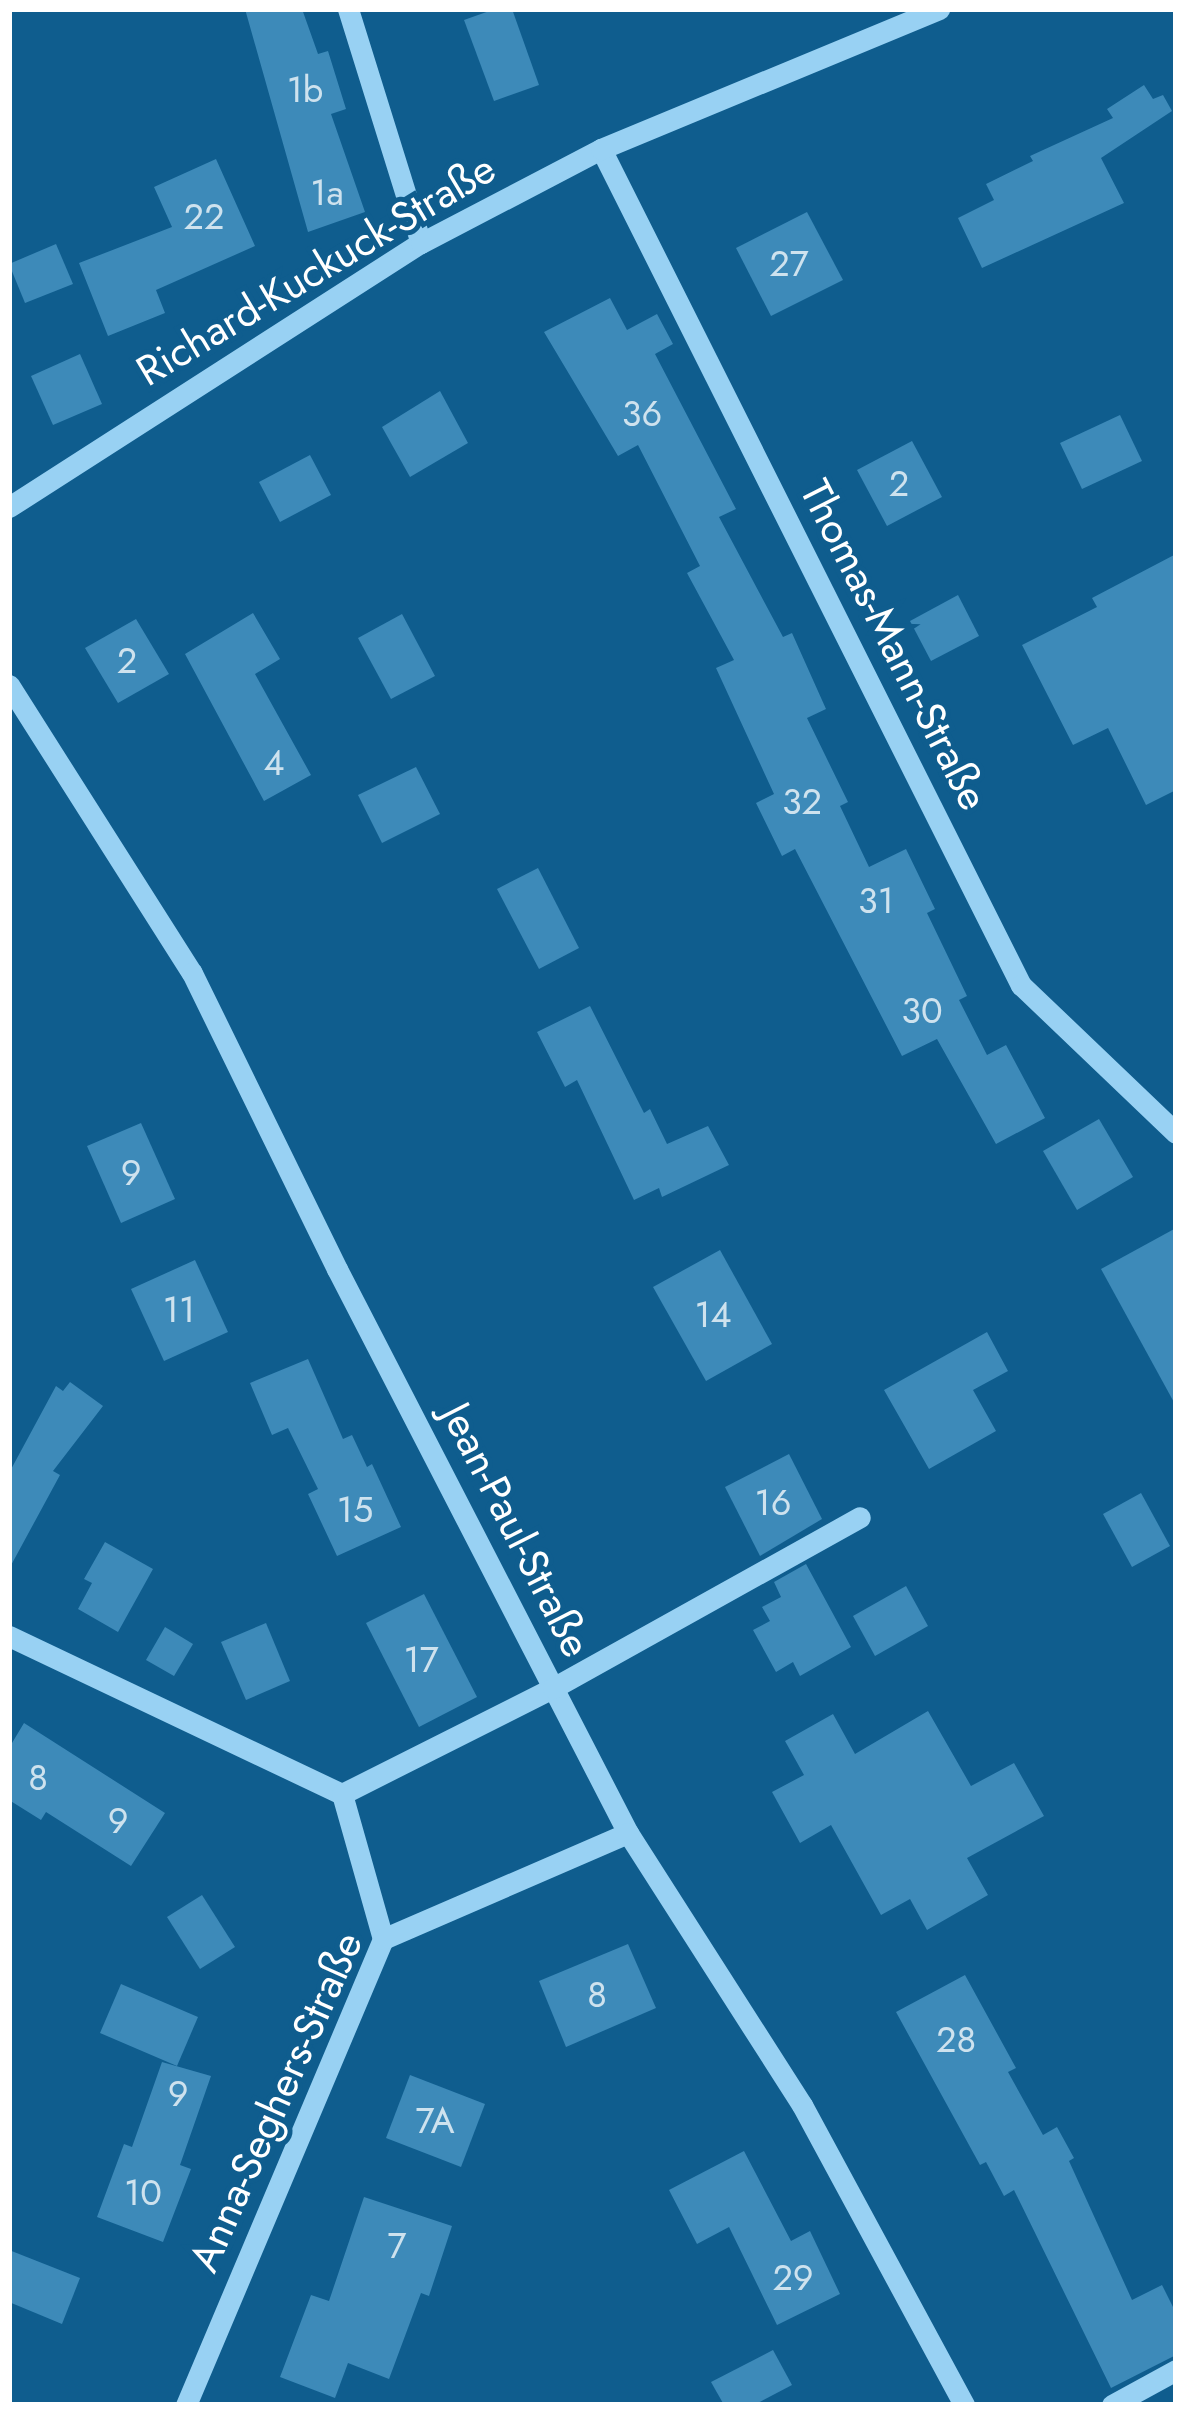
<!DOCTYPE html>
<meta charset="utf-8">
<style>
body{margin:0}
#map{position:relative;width:1185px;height:2414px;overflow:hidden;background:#0f5d8e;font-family:Jost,sans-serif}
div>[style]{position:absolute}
.building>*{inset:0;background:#3d8ab9}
.minor>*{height:21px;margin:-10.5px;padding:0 10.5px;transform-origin:10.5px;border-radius:10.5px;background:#98d1f3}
span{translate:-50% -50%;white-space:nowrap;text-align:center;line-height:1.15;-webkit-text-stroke:10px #0f5d8e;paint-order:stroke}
.number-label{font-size:36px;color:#cee2ee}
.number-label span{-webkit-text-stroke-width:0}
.street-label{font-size:42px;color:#fff}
.frame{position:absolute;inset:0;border:12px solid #fff;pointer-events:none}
</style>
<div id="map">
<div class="building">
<i style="clip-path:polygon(245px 9px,302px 9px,318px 54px,328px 51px,346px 109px,331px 114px,365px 212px,308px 232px)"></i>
<i style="clip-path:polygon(495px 9px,512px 9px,539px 85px,494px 101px,464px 20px)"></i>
<i style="clip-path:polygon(1144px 85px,1153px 99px,1163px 95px,1172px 111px,1101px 158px,1124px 203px,982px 268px,958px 218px,994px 200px,986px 184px,1033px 161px,1030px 156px,1113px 118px,1107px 109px)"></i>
<i style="clip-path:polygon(216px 159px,255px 246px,156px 290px,165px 313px,108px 336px,79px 263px,172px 227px,154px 187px)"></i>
<i style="clip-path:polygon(807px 212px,843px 280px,771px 316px,736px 248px)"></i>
<i style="clip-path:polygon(56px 244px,73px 284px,25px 303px,9px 264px)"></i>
<i style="clip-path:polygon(610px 298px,627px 330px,657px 314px,673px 344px,655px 354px,736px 509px,719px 517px,783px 637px,792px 633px,826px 709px,807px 718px,848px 802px,840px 806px,869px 867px,906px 849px,935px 909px,927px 913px,967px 996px,959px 1000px,987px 1055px,1006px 1045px,1045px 1118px,996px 1144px,937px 1039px,902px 1056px,795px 849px,782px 856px,756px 803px,774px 794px,716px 668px,734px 660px,687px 573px,700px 566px,638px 445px,618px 456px,544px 332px)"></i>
<i style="clip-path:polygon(80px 354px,102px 404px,53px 425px,31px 376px)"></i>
<i style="clip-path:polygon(440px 391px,468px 443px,410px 477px,382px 427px)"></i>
<i style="clip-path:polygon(1120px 415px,1142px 461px,1082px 489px,1060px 443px)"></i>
<i style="clip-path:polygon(912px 441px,942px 497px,887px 526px,857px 470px)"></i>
<i style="clip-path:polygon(310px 455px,331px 495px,280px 522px,259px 482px)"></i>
<i style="clip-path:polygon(1176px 554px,1176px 790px,1146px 805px,1108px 728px,1073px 745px,1022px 645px,1097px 607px,1092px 598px)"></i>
<i style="clip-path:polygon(958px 595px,979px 636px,931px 661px,910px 621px)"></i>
<i style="clip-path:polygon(253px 613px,280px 659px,255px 674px,311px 775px,264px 801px,185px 654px)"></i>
<i style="clip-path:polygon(402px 614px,435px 676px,391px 699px,358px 638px)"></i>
<i style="clip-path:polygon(136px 619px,169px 674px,118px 703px,85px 648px)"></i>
<i style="clip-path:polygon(416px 767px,440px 814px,382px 843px,358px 795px)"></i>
<i style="clip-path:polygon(538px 868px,579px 948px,539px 969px,497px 889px)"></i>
<i style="clip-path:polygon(590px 1006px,644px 1113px,650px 1109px,667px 1144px,708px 1126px,729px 1165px,662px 1197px,659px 1188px,634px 1200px,577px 1080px,565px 1087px,537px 1032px)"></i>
<i style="clip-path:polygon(1099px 1119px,1133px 1177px,1077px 1210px,1043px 1151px)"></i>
<i style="clip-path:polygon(141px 1123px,175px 1199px,121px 1223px,87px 1146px)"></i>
<i style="clip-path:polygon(1176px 1228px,1176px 1406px,1101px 1269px)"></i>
<i style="clip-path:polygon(720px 1250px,772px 1344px,706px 1381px,653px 1287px)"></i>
<i style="clip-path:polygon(195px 1260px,228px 1332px,164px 1361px,131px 1289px)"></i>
<i style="clip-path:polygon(987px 1332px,1008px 1371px,973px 1390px,996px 1431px,929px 1469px,884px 1390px)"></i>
<i style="clip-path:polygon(308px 1359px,343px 1439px,352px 1435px,367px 1467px,372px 1464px,401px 1527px,337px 1556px,308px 1494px,318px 1489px,288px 1428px,272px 1435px,250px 1383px)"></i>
<i style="clip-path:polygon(70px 1382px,103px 1406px,53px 1471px,60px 1475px,9px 1569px,9px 1473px,56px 1386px,63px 1391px)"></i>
<i style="clip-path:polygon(789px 1454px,822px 1519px,760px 1556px,725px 1487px)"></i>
<i style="clip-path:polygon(1141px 1493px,1170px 1546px,1132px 1567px,1103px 1514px)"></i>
<i style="clip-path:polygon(105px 1542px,153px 1569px,118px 1632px,78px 1609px,92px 1583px,84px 1579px)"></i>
<i style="clip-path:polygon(806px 1564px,851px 1647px,800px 1676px,793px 1662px,776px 1672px,753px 1630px,770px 1621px,762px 1607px,781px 1597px,774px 1582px)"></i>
<i style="clip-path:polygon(906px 1586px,928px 1626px,875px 1656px,853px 1616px)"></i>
<i style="clip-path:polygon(424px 1594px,477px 1697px,419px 1727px,366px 1623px)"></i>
<i style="clip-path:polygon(266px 1623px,290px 1681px,246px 1700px,221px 1642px)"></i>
<i style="clip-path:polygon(165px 1627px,193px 1644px,174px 1676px,146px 1660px)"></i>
<i style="clip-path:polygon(928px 1711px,971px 1786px,1014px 1763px,1044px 1816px,967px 1858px,988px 1895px,927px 1930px,910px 1899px,881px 1915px,831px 1825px,800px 1843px,772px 1792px,804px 1775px,785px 1741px,833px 1714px,855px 1754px)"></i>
<i style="clip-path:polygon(24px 1723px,165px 1813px,131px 1866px,46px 1812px,41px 1820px,9px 1800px,9px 1748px)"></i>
<i style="clip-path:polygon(202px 1895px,235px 1947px,200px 1969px,167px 1917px)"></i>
<i style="clip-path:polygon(628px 1944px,656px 2008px,566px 2047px,539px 1981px)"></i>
<i style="clip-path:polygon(965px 1975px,1016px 2068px,1008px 2072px,1043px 2135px,1057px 2127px,1074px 2158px,1069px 2161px,1132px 2300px,1162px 2285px,1176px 2313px,1176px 2355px,1111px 2388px,1014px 2190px,1004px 2196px,986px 2162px,980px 2165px,896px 2012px)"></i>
<i style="clip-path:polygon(121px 1984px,198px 2017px,177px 2066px,100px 2033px)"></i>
<i style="clip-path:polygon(162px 2062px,211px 2076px,180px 2165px,191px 2169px,163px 2242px,97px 2217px,124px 2144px,132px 2147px)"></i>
<i style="clip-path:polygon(410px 2075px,485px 2104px,461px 2167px,386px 2138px)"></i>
<i style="clip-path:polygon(744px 2151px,791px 2241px,810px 2231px,840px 2294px,777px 2325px,729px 2227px,697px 2244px,669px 2190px)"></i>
<i style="clip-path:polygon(364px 2197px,452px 2226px,429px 2296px,421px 2293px,389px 2379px,348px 2363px,335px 2398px,280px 2377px,311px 2295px,329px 2301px)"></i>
<i style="clip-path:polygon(9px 2250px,80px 2278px,62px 2324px,9px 2302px)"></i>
<i style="clip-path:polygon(773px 2350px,792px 2385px,754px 2405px,724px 2405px,711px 2382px)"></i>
</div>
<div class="minor">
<i style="left:348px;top:9px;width:245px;rotate:72.7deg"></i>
<i style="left:601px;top:149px;width:936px;rotate:63.33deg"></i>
<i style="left:1021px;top:985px;width:214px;rotate:43.7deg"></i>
<i style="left:9px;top:507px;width:489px;rotate:-32.7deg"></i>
<i style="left:421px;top:243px;width:203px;rotate:-27.6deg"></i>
<i style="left:601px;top:149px;width:366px;rotate:-22.5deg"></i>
<i style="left:9px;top:685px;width:341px;rotate:57.6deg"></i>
<i style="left:192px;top:973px;width:330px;rotate:63.9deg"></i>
<i style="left:337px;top:1269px;width:635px;rotate:62.71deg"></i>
<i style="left:628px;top:1833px;width:323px;rotate:57.4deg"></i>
<i style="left:802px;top:2105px;width:341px;rotate:61.6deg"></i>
<i style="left:9px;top:1636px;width:369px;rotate:25.4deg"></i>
<i style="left:342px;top:1794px;width:236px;rotate:-26.7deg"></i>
<i style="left:553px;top:1688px;width:351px;rotate:-29.1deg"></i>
<i style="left:342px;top:1794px;width:151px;rotate:74.2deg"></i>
<i style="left:186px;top:2405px;width:506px;rotate:-67.08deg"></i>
<i style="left:383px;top:1939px;width:267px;rotate:-23.4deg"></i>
<i style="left:1112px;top:2405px;width:73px;rotate:-28.7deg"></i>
</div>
<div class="number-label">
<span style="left:305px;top:90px">1b</span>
<span style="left:327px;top:193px">1a</span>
<span style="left:204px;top:217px">22</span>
<span style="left:789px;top:264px">27</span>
<span style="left:642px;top:414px">36</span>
<span style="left:899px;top:484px">2</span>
<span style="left:127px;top:661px">2</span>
<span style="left:274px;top:763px">4</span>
<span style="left:802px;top:802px">32</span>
<span style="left:876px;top:901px">31</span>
<span style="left:922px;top:1011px">30</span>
<span style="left:131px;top:1173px">9</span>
<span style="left:179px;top:1310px">11</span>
<span style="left:713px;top:1315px">14</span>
<span style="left:773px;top:1503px">16</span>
<span style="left:355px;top:1510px">15</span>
<span style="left:421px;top:1660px">17</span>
<span style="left:38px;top:1778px">8</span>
<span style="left:118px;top:1821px">9</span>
<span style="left:597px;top:1995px">8</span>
<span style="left:956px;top:2040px">28</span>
<span style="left:178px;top:2094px">9</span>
<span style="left:435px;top:2121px">7A</span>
<span style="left:143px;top:2193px">10</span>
<span style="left:397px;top:2246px">7</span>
<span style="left:793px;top:2278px">29</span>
</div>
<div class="street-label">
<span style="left:316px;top:270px;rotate:-31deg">Richard-Kuckuck-Straße</span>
<span style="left:894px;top:645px;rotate:63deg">Thomas-Mann-Straße</span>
<span style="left:516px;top:1530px;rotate:63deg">Jean-Paul-Straße</span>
<span style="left:276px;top:2102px;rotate:-66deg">Anna-Seghers-Straße</span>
</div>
<div class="frame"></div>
</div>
